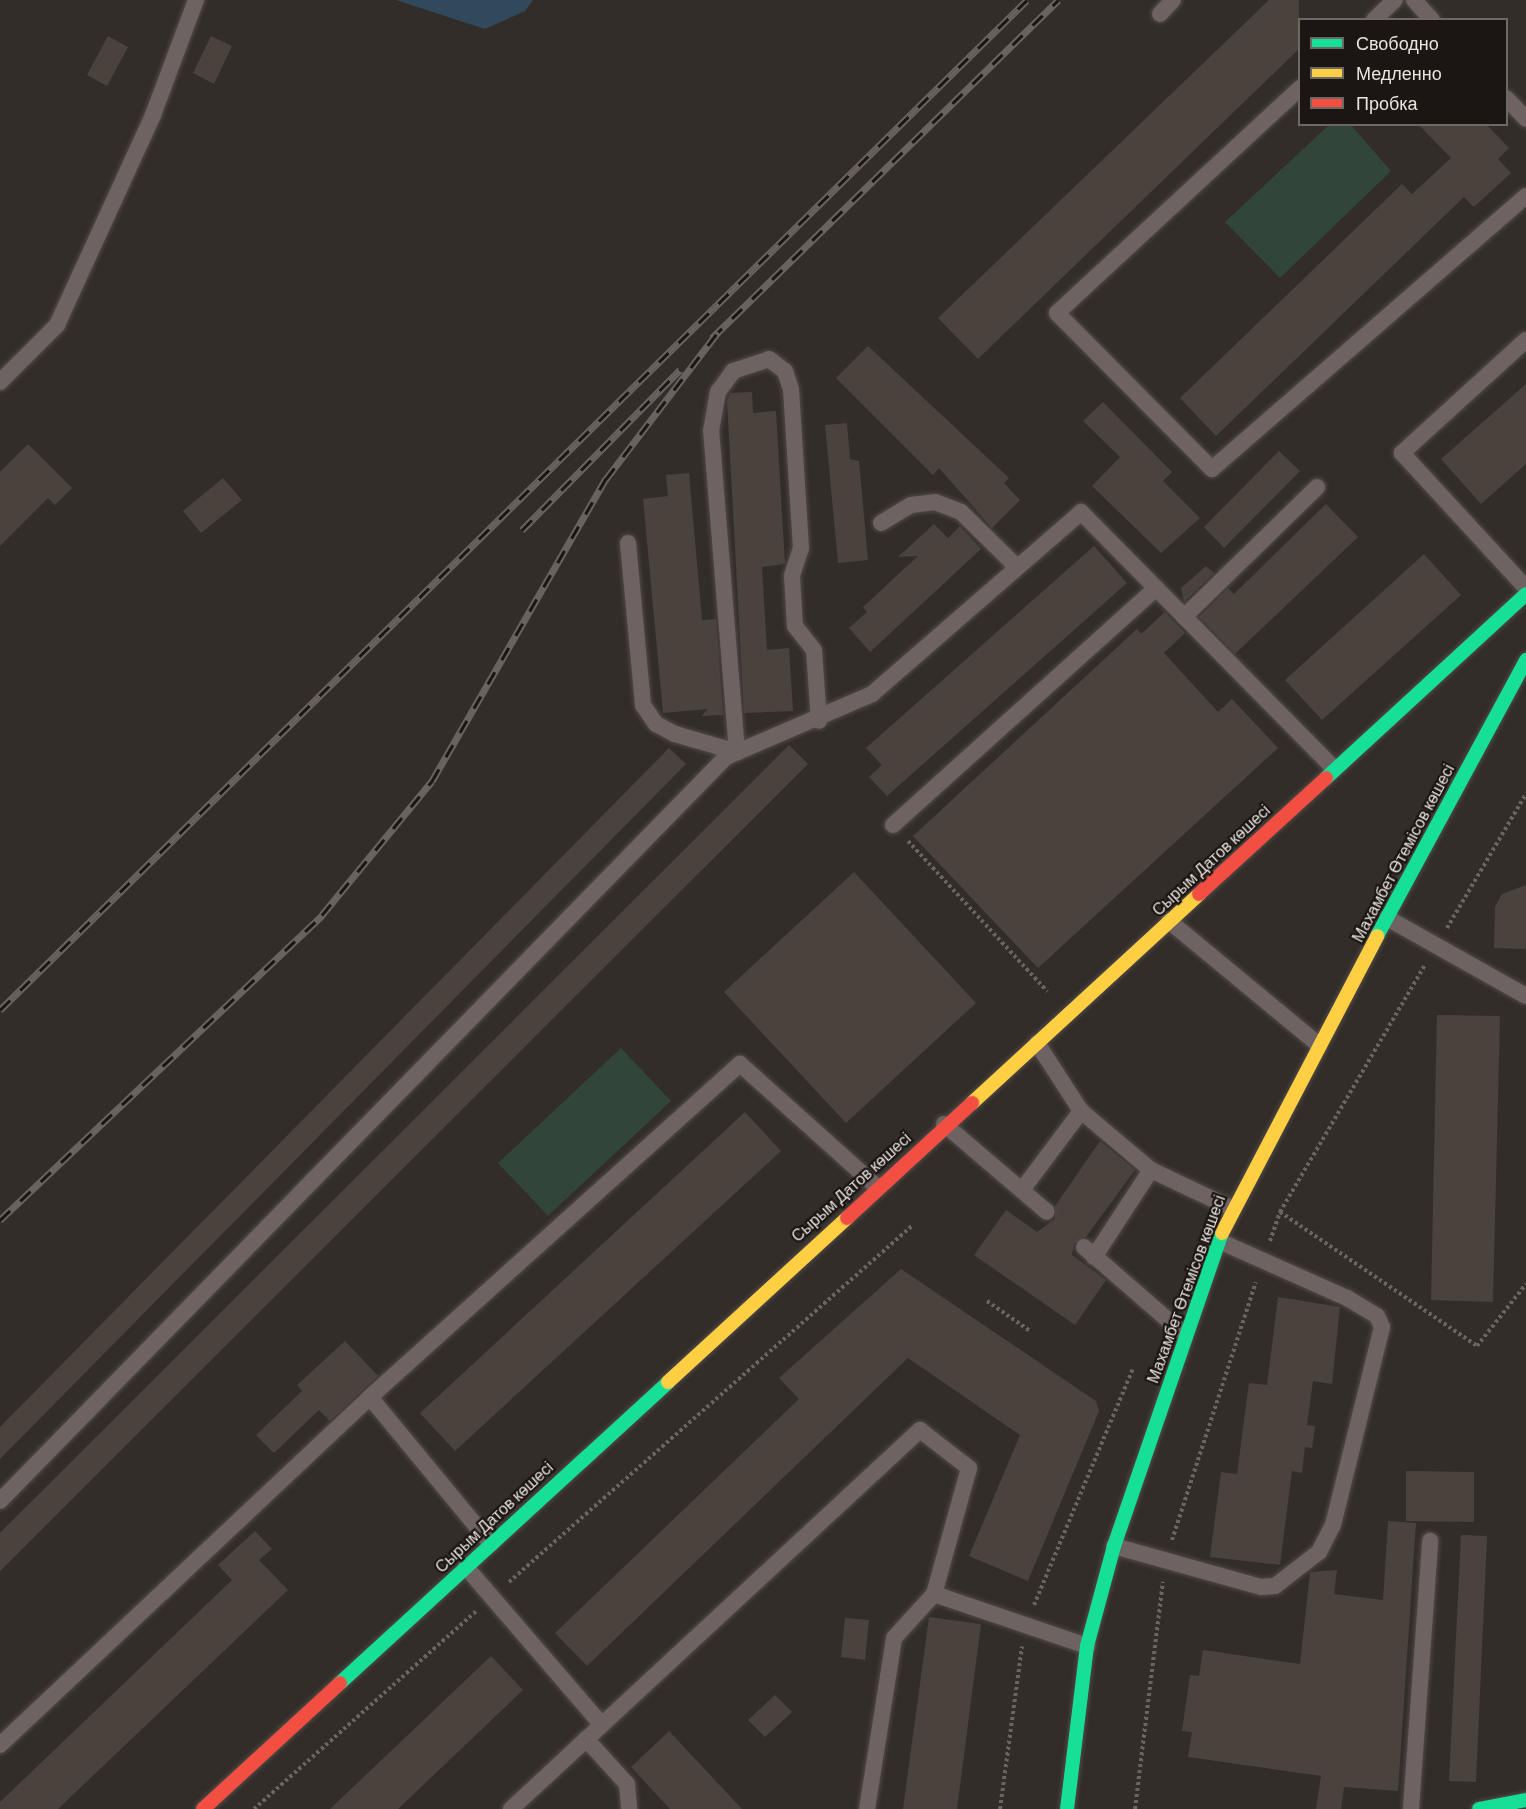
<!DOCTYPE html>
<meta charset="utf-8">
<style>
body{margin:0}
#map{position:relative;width:1526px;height:1809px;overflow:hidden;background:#332d29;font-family:Barlow,sans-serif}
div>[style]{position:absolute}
.green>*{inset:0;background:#31453b}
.water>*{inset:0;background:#30495c}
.building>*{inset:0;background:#4a423d}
.path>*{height:4px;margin-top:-2px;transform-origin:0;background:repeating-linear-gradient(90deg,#6c6363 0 3px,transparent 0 6px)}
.roads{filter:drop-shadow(0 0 2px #4f4a47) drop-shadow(0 0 2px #4f4a47)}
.lane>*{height:16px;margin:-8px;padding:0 8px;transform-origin:8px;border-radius:8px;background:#6e6263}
.fast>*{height:14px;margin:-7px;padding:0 7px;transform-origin:7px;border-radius:7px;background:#16e098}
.slow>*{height:14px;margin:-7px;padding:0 7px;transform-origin:7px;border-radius:7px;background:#ffcf43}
.jam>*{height:14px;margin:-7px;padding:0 7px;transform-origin:7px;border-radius:7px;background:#f24e42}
.rail>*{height:7px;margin-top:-3.5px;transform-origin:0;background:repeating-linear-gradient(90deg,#1b1613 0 14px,#6a6260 0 28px);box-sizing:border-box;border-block:2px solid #6a6260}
span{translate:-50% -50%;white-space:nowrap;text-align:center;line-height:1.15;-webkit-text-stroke:4.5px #1b1613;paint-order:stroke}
.street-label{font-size:16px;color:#eae3de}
.legend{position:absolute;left:1298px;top:18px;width:210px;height:108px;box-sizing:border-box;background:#1b1613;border:2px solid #6e6864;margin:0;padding:8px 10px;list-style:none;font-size:18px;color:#eae3de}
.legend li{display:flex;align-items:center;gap:12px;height:30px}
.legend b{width:30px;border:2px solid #6e6864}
</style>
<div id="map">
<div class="green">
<i style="clip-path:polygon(1330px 124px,1351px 125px,1391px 171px,1280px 278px,1225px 222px)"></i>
<i style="clip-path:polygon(621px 1048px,671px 1101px,548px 1216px,498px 1163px)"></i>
</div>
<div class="water">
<i style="clip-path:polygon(396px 0,533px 0,525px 11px,485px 29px)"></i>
</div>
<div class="building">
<i style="clip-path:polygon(1269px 0,1299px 0,1299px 49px,978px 359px,938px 318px)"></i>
<i style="clip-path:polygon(108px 36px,128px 47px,107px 86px,87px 75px)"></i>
<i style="clip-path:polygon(211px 36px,232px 46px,214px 84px,193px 73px)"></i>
<i style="clip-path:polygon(1418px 124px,1486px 124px,1509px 148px,1498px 159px,1511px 173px,1474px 207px,1464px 197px,1216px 436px,1180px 398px,1402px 184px,1412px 194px,1451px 158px)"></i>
<i style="clip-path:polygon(868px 346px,1009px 478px,1004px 483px,1020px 500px,992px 528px,939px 468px,933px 475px,836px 378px)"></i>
<i style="clip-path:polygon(1526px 384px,1526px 464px,1481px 504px,1441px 459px)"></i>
<i style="clip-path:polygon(752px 392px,753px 413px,776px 411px,785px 564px,762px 567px,767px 650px,789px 648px,793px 711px,744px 713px,727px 401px,730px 393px)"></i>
<i style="clip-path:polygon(1103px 402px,1172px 472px,1163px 481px,1200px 518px,1161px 553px,1092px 486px,1120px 457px,1083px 421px)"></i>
<i style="clip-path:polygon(847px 423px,850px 459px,859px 461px,868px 560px,838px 563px,825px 425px)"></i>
<i style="clip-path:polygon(28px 444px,72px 488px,55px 505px,48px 498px,0 546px,0 472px)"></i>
<i style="clip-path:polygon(1279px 451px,1300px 471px,1224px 548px,1204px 527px)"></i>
<i style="clip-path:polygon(689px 473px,702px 620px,716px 619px,723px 715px,701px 716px,708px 709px,663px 713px,643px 499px,668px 496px,666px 475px)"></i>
<i style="clip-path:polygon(223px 478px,242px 500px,201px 533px,183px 511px)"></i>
<i style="clip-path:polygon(1326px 504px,1358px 537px,1235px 654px,1199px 617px,1228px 588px,1234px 594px)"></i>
<i style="clip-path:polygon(934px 524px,948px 538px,960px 526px,981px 549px,870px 652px,849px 628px,867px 612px,863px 607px,918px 556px,898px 557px)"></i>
<i style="clip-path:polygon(1094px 546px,1127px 583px,887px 796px,869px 777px,882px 765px,866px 748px)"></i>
<i style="clip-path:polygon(1424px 554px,1461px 595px,1322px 720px,1285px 680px)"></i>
<i style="clip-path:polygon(1206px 566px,1214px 573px,1184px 602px,1181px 588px)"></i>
<i style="clip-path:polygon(1165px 612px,1185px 633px,1164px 653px,1218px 712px,1232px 699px,1278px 748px,1038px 968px,913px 836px,1137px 629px,1141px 634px)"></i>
<i style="clip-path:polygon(789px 745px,808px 764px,0 1571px,0 1533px)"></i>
<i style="clip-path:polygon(669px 748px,686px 764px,0 1459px,0 1427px)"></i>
<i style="clip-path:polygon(854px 872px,976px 1003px,846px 1123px,724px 992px)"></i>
<i style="clip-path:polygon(1526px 885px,1526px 949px,1494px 948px,1495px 907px,1502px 894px)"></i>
<i style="clip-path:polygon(1437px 1015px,1500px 1016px,1493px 1302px,1431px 1300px)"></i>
<i style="clip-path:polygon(745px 1112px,781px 1151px,455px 1451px,420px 1413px)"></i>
<i style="clip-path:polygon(1100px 1141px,1135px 1170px,1086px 1237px,1074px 1244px,1072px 1255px,1106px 1280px,1075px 1325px,974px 1255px,1006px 1210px,1037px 1232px,1055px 1219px,1055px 1206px)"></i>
<i style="clip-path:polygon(901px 1269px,1096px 1401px,1099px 1411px,1028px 1581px,969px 1556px,1020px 1435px,908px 1358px,587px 1666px,555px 1633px,799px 1399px,779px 1378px)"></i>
<i style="clip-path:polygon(1278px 1297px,1340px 1307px,1332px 1384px,1313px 1381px,1307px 1425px,1315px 1426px,1312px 1448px,1305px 1447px,1302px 1473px,1292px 1471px,1280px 1565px,1210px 1557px,1221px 1472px,1237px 1474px,1249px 1383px,1267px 1385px)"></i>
<i style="clip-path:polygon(345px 1341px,378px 1376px,330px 1421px,319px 1410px,274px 1453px,256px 1435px,302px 1391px,297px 1385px)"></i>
<i style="clip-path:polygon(1406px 1471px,1474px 1472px,1474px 1522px,1406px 1521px)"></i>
<i style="clip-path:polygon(1388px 1521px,1416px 1523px,1398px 1791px,1344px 1787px,1341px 1809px,1316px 1809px,1321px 1776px,1188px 1757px,1192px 1732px,1182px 1731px,1190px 1675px,1199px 1676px,1203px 1650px,1300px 1664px,1310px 1572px,1337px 1570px,1334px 1594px,1383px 1600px)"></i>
<i style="clip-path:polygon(255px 1531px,272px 1549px,259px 1560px,288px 1590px,58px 1809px,0 1809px,0 1802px,232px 1580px,218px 1565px)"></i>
<i style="clip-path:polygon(1461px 1535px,1487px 1536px,1476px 1782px,1449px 1781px)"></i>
<i style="clip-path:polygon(929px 1617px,981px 1624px,957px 1809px,903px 1809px)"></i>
<i style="clip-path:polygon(845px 1618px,869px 1620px,865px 1660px,841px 1657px)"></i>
<i style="clip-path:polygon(491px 1656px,523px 1690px,398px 1809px,330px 1809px)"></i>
<i style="clip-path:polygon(775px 1695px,792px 1712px,765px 1737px,748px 1720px)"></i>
<i style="clip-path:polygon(669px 1731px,742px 1809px,670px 1809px,631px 1767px)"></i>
</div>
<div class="path">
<i style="left:908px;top:841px;width:205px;rotate:47.2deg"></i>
<i style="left:1447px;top:928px;width:156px;rotate:-59.5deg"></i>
<i style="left:1280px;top:1212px;width:238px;rotate:34.2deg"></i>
<i style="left:1477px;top:1346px;width:79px;rotate:-51.7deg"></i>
<i style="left:1270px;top:1241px;width:31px;rotate:-71deg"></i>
<i style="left:1280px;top:1212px;width:286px;rotate:-59.6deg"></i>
<i style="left:987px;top:1301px;width:52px;rotate:34.9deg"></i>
<i style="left:1172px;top:1540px;width:271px;rotate:-72deg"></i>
<i style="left:509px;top:1582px;width:539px;rotate:-41.47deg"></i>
<i style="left:1034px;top:1605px;width:257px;rotate:-67.3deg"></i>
<i style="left:254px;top:1809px;width:297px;rotate:-41.7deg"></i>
<i style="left:1000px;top:1809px;width:164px;rotate:-82.3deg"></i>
<i style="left:1135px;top:1809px;width:229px;rotate:-83deg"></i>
</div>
<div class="roads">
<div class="lane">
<i style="left:1414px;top:0;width:27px;rotate:48deg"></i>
<i style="left:1160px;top:14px;width:19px;rotate:-47deg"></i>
<i style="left:1374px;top:20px;width:29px;rotate:-44deg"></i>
<i style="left:1300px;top:88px;width:331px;rotate:137.2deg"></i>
<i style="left:1057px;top:313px;width:220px;rotate:45.2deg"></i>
<i style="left:1212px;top:469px;width:416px;rotate:-41deg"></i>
<i style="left:1506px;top:98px;width:29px;rotate:46deg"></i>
<i style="left:1526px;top:340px;width:168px;rotate:137.7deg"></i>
<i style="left:1402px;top:453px;width:183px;rotate:47.4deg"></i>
<i style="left:0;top:382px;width:81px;rotate:-45deg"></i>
<i style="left:57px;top:325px;width:231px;rotate:-65.4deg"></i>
<i style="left:153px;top:115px;width:123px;rotate:-69.5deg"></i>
<i style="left:881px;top:523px;width:35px;rotate:-31deg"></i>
<i style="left:911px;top:505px;width:24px;rotate:-7deg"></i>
<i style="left:935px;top:502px;width:28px;rotate:21deg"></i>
<i style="left:961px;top:512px;width:78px;rotate:44.5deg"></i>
<i style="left:628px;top:543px;width:163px;rotate:84.7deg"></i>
<i style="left:643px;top:705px;width:23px;rotate:56deg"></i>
<i style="left:656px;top:724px;width:21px;rotate:28deg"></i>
<i style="left:675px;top:734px;width:65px;rotate:16.2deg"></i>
<i style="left:737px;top:752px;width:322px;rotate:-94.6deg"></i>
<i style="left:711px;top:431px;width:40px;rotate:-80deg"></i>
<i style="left:718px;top:392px;width:26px;rotate:-54deg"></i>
<i style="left:733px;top:371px;width:38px;rotate:-18deg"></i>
<i style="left:769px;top:359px;width:20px;rotate:37deg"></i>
<i style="left:785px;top:371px;width:19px;rotate:72deg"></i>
<i style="left:791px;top:389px;width:159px;rotate:86.4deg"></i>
<i style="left:801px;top:548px;width:29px;rotate:108deg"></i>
<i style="left:792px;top:576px;width:50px;rotate:86.6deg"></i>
<i style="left:795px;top:626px;width:31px;rotate:52deg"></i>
<i style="left:814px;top:650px;width:71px;rotate:86deg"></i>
<i style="left:1184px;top:617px;width:186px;rotate:-44.3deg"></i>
<i style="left:893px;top:825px;width:354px;rotate:-42deg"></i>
<i style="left:1387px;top:918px;width:159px;rotate:29.3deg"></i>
<i style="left:1169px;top:921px;width:195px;rotate:39.6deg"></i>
<i style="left:1037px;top:1043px;width:81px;rotate:57.1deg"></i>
<i style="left:1081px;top:1111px;width:92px;rotate:40.1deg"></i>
<i style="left:1151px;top:1170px;width:89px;rotate:25.4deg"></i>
<i style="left:944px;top:1124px;width:135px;rotate:40.5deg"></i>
<i style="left:1022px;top:1190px;width:99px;rotate:-53.2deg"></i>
<i style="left:1084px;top:1247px;width:133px;rotate:41deg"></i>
<i style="left:1094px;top:1257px;width:104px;rotate:-56.8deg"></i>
<i style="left:0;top:1501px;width:1040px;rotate:-45.7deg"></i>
<i style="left:726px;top:757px;width:159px;rotate:-23.3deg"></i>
<i style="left:872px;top:694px;width:277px;rotate:-41deg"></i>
<i style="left:1081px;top:512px;width:361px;rotate:45.4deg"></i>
<i style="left:491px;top:1544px;width:190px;rotate:-129.5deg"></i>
<i style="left:370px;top:1397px;width:498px;rotate:-42deg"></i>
<i style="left:740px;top:1064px;width:183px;rotate:41.9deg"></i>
<i style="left:1114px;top:1546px;width:153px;rotate:15.6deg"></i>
<i style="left:1261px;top:1587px;width:14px;rotate:-4deg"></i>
<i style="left:1275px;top:1586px;width:56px;rotate:-37.7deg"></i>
<i style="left:1319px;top:1552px;width:30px;rotate:-63deg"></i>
<i style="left:1333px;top:1525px;width:204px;rotate:-76.1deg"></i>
<i style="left:1382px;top:1327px;width:12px;rotate:-114deg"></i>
<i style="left:1377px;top:1316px;width:35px;rotate:-149deg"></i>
<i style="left:1347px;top:1298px;width:140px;rotate:-156deg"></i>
<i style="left:466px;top:1567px;width:208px;rotate:49.3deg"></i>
<i style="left:586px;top:1739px;width:61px;rotate:47.7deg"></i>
<i style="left:627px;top:1784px;width:25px;rotate:85deg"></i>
<i style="left:0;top:1745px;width:508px;rotate:-43.24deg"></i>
<i style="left:511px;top:1809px;width:558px;rotate:-42.82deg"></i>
<i style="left:920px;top:1430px;width:62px;rotate:37.8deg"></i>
<i style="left:969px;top:1468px;width:131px;rotate:105.5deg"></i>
<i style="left:867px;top:1809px;width:173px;rotate:-81deg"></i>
<i style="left:894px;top:1638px;width:59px;rotate:-47.7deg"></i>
<i style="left:934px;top:1594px;width:162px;rotate:18.8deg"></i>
<i style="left:1411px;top:1809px;width:269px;rotate:-85.9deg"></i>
</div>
<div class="fast">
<i style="left:1326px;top:778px;width:272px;rotate:-42.6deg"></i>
<i style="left:1377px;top:936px;width:314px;rotate:-61.6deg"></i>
<i style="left:340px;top:1683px;width:445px;rotate:-42.5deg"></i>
<i style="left:1067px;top:1809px;width:164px;rotate:-83deg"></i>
<i style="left:1087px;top:1646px;width:104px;rotate:-74.9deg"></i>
<i style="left:1114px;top:1546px;width:331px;rotate:-71deg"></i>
<i style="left:1479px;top:1809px;width:48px;rotate:-10.8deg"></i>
</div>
<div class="slow">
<i style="left:972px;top:1103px;width:309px;rotate:-42.6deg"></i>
<i style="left:1222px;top:1233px;width:335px;rotate:-62.4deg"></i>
<i style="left:668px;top:1382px;width:243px;rotate:-42.5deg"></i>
</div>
<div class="jam">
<i style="left:1199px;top:894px;width:172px;rotate:-42.4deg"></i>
<i style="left:847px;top:1218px;width:170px;rotate:-42.6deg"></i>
<i style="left:203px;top:1809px;width:186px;rotate:-42.6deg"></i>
</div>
</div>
<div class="rail">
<i style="left:712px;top:338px;width:484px;rotate:-44.3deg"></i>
<i style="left:522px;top:530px;width:225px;rotate:-45.4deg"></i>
<i style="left:0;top:1010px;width:1440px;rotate:-44.52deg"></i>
<i style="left:0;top:1220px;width:444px;rotate:-43.4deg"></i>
<i style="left:322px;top:915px;width:173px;rotate:-50.6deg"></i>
<i style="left:432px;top:781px;width:349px;rotate:-60.1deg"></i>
<i style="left:606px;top:479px;width:185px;rotate:-52.7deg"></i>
</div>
<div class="street-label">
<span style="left:1403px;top:853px;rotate:-62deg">Махамбет Өтемісов көшесі</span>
<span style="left:1211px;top:860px;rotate:-43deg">Сырым Датов көшесі</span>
<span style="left:851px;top:1187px;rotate:-42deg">Сырым Датов көшесі</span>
<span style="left:1186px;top:1289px;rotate:-70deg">Махамбет Өтемісов көшесі</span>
<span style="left:494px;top:1517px;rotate:-43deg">Сырым Датов көшесі</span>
</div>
<ul class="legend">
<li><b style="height:8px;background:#16e098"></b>Свободно</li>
<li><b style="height:8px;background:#ffcf43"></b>Медленно</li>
<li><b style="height:8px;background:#f24e42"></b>Пробка</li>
</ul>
</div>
